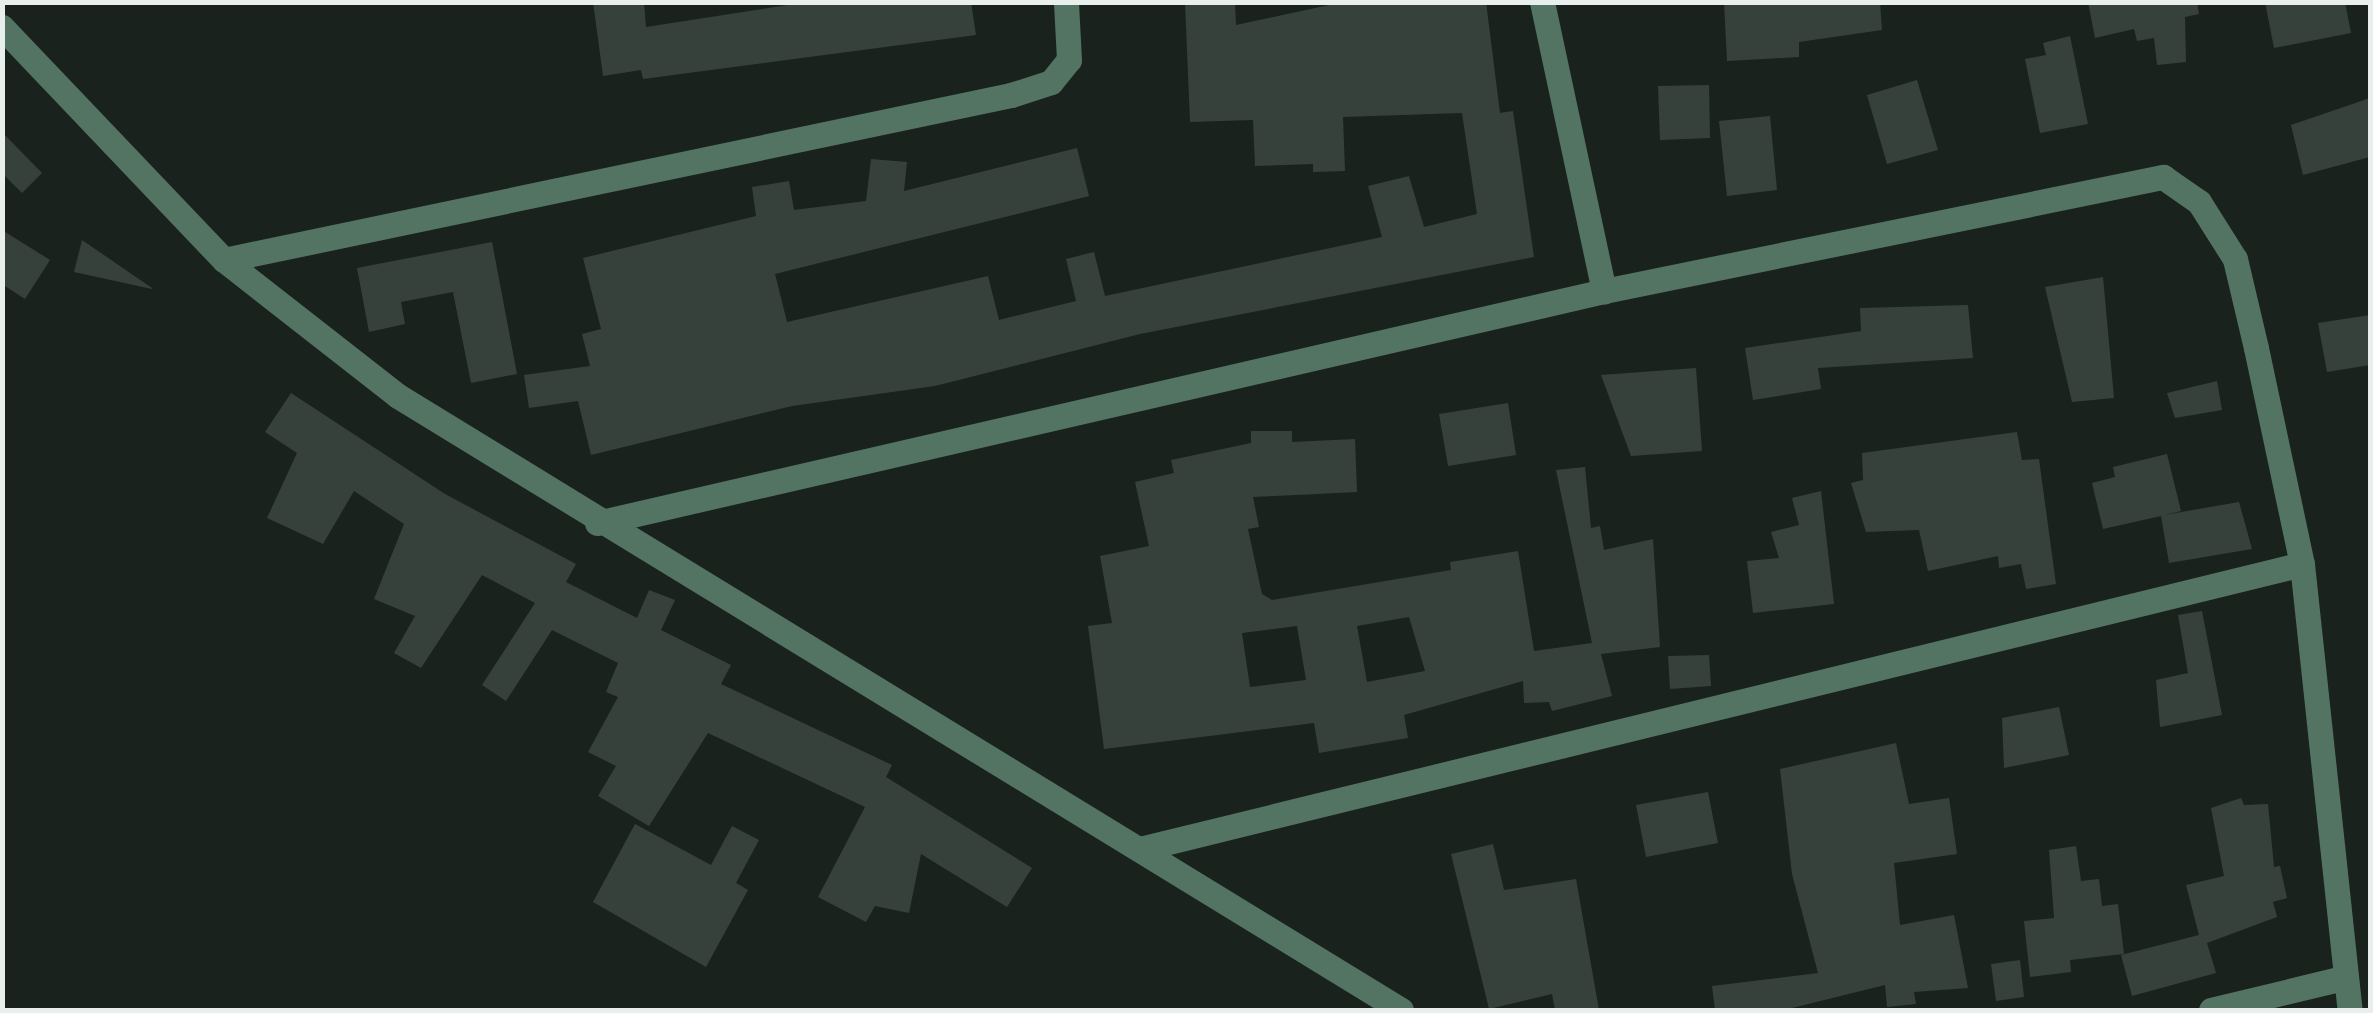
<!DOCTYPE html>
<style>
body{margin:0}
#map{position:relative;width:2373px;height:1013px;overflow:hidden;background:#1a221e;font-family:"Golos Text",sans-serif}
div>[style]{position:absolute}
.building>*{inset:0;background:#37413b}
.minor>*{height:25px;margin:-12.5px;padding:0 12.5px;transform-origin:12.5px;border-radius:12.5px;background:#547463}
span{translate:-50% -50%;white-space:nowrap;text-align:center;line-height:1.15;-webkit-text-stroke:8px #111915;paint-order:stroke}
.frame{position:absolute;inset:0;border:5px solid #e9efec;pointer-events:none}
</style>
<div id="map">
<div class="building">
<i style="clip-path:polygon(593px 2px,644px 2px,646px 27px,794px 4px,971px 2px,976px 35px,643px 79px,641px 70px,603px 76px)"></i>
<i style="clip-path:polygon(1185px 2px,1235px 2px,1236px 25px,1343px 2px,1486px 2px,1500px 113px,1513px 111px,1534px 257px,1140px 334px,935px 386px,792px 406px,591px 455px,578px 401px,529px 408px,524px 375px,590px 366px,582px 334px,601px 329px,583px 258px,756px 216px,752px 187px,789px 181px,794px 210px,866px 201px,871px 159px,907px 162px,904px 191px,1077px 148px,1089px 196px,775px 274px,787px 322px,988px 276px,999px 320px,1076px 301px,1066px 259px,1094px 252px,1105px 296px,1382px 237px,1368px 186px,1409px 176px,1424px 227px,1477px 214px,1462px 113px,1343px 117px,1345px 171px,1313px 172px,1313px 164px,1255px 166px,1253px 120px,1190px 122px)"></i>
<i style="clip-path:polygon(1724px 2px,1880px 2px,1882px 30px,1799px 42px,1799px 57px,1727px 61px)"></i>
<i style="clip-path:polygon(2088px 2px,2197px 2px,2199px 14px,2185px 17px,2186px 62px,2157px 65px,2154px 38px,2137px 41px,2134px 29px,2095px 38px)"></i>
<i style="clip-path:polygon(2265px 2px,2345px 2px,2351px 33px,2274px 48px)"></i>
<i style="clip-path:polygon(2070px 36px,2088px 124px,2040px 133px,2025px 59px,2046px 55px,2043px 43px)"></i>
<i style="clip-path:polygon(1917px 80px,1938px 150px,1887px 164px,1867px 95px)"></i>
<i style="clip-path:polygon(1709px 85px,1710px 138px,1660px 140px,1658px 86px)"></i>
<i style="clip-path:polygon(2370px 98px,2370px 157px,2303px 175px,2291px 125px)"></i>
<i style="clip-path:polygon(1770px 116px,1777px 190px,1727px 196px,1719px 121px)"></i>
<i style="clip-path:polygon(2px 132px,42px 173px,22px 193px,2px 173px)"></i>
<i style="clip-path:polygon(2px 230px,50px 260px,25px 299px,2px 284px)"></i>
<i style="clip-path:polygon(82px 240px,152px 288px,152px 289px,74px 272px)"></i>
<i style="clip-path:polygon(492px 242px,517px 374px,471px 383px,453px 292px,401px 302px,405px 324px,369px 332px,357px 268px)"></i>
<i style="clip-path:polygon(2103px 277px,2114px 398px,2072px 402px,2045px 287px)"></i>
<i style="clip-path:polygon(1968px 305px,1973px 358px,1818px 368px,1821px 389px,1753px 400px,1745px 348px,1861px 331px,1860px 308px)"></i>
<i style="clip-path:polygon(2370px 315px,2370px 365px,2327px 372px,2318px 323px)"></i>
<i style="clip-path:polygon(1696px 368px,1702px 451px,1631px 456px,1601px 375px)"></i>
<i style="clip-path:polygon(2217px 381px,2222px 410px,2175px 418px,2167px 393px)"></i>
<i style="clip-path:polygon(291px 393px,445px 494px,576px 564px,566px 582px,637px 618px,649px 590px,675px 600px,661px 630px,731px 665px,721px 684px,892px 765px,886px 777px,1032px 868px,1007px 907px,921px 854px,909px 913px,875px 906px,866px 922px,818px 897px,865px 807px,708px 733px,649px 826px,598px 796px,616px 766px,588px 752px,618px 697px,606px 692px,618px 663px,552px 630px,506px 701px,482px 685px,535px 603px,482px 575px,421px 668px,394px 653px,415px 616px,374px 599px,404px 524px,354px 491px,323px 544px,267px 518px,297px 453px,265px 432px)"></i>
<i style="clip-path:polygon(1508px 403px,1516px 455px,1448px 466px,1439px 414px)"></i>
<i style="clip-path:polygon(evenodd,1251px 431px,1292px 431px,1292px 442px,1355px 439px,1357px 492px,1253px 497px,1259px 527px,1248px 529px,1262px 594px,1272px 600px,1451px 570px,1450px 562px,1518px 551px,1534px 651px,1592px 643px,1556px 470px,1585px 467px,1591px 528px,1600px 526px,1604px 550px,1653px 539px,1660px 647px,1601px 654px,1612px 696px,1552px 711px,1549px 702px,1524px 703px,1523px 681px,1404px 715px,1408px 738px,1319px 753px,1314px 723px,1104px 749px,1088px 626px,1112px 623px,1100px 556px,1149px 546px,1135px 482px,1174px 473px,1171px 460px,1251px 443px,1251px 431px,1409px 617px,1425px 671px,1367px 682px,1357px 626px,1409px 617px,1251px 431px,1297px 626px,1306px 680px,1250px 687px,1242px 633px,1297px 626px)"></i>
<i style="clip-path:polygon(2017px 432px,2022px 460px,2039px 459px,2056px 584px,2026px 589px,2021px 564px,1999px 568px,1998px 556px,1928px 571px,1919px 530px,1866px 532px,1851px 483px,1863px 480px,1862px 453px)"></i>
<i style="clip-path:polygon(2167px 454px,2181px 511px,2164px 515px,2239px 502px,2252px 549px,2169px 563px,2161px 516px,2103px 529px,2092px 483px,2115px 477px,2113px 467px)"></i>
<i style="clip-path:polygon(1821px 491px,1834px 604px,1753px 613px,1747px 561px,1779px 558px,1771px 532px,1799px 525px,1792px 498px)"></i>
<i style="clip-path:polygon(2202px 611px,2222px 715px,2160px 727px,2156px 680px,2188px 673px,2178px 615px)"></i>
<i style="clip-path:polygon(1709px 655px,1711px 686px,1670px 689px,1668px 656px)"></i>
<i style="clip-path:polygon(2059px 707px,2069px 755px,2004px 768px,2002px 718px)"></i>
<i style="clip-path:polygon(1896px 743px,1909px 804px,1949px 798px,1957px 854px,1894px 863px,1900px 925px,1954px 915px,1968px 988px,1914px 992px,1916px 1004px,1887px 1007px,1885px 985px,1784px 1010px,1715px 1010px,1712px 986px,1818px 973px,1792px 874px,1780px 769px)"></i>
<i style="clip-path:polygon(1708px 792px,1718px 843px,1646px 857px,1636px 805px)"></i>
<i style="clip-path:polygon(2241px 798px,2244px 805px,2268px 804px,2274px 867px,2280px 866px,2287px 898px,2273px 902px,2277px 917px,2207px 943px,2216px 973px,2132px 996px,2121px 955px,2199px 935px,2186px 885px,2224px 876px,2211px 808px)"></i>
<i style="clip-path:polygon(635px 824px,711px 865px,732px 826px,759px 840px,736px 883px,748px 890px,706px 967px,593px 902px)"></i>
<i style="clip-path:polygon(1493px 844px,1504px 890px,1576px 879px,1599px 1010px,1555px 1010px,1552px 994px,1489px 1009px,1451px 854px)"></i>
<i style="clip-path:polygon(2076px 846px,2081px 881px,2099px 879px,2102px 906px,2118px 904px,2124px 954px,2070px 960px,2071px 972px,2030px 977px,2024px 921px,2054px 918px,2049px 850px)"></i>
<i style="clip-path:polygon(2020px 960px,2024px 997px,1996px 1001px,1991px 964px)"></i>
</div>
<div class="minor">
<i style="left:1542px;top:2px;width:296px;rotate:77.9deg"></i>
<i style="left:2px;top:27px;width:322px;rotate:46.4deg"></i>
<i style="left:224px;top:260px;width:221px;rotate:38deg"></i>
<i style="left:398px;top:396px;width:1176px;rotate:31.47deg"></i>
<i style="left:224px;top:260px;width:804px;rotate:-11.84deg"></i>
<i style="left:1011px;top:95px;width:42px;rotate:-18deg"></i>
<i style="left:1051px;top:82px;width:28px;rotate:-51deg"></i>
<i style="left:1069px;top:60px;width:58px;rotate:-93deg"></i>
<i style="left:597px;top:523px;width:1033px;rotate:-12.97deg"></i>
<i style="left:1604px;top:291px;width:571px;rotate:-11.53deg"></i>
<i style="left:2163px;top:177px;width:44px;rotate:34.8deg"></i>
<i style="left:2199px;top:202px;width:67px;rotate:57.7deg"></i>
<i style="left:2235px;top:259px;width:91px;rotate:76.7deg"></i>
<i style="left:2256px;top:348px;width:221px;rotate:78deg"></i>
<i style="left:2302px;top:564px;width:449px;rotate:83.9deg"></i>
<i style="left:1140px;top:849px;width:1196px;rotate:-13.78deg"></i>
<i style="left:2211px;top:1010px;width:136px;rotate:-13.6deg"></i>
</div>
<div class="frame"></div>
</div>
